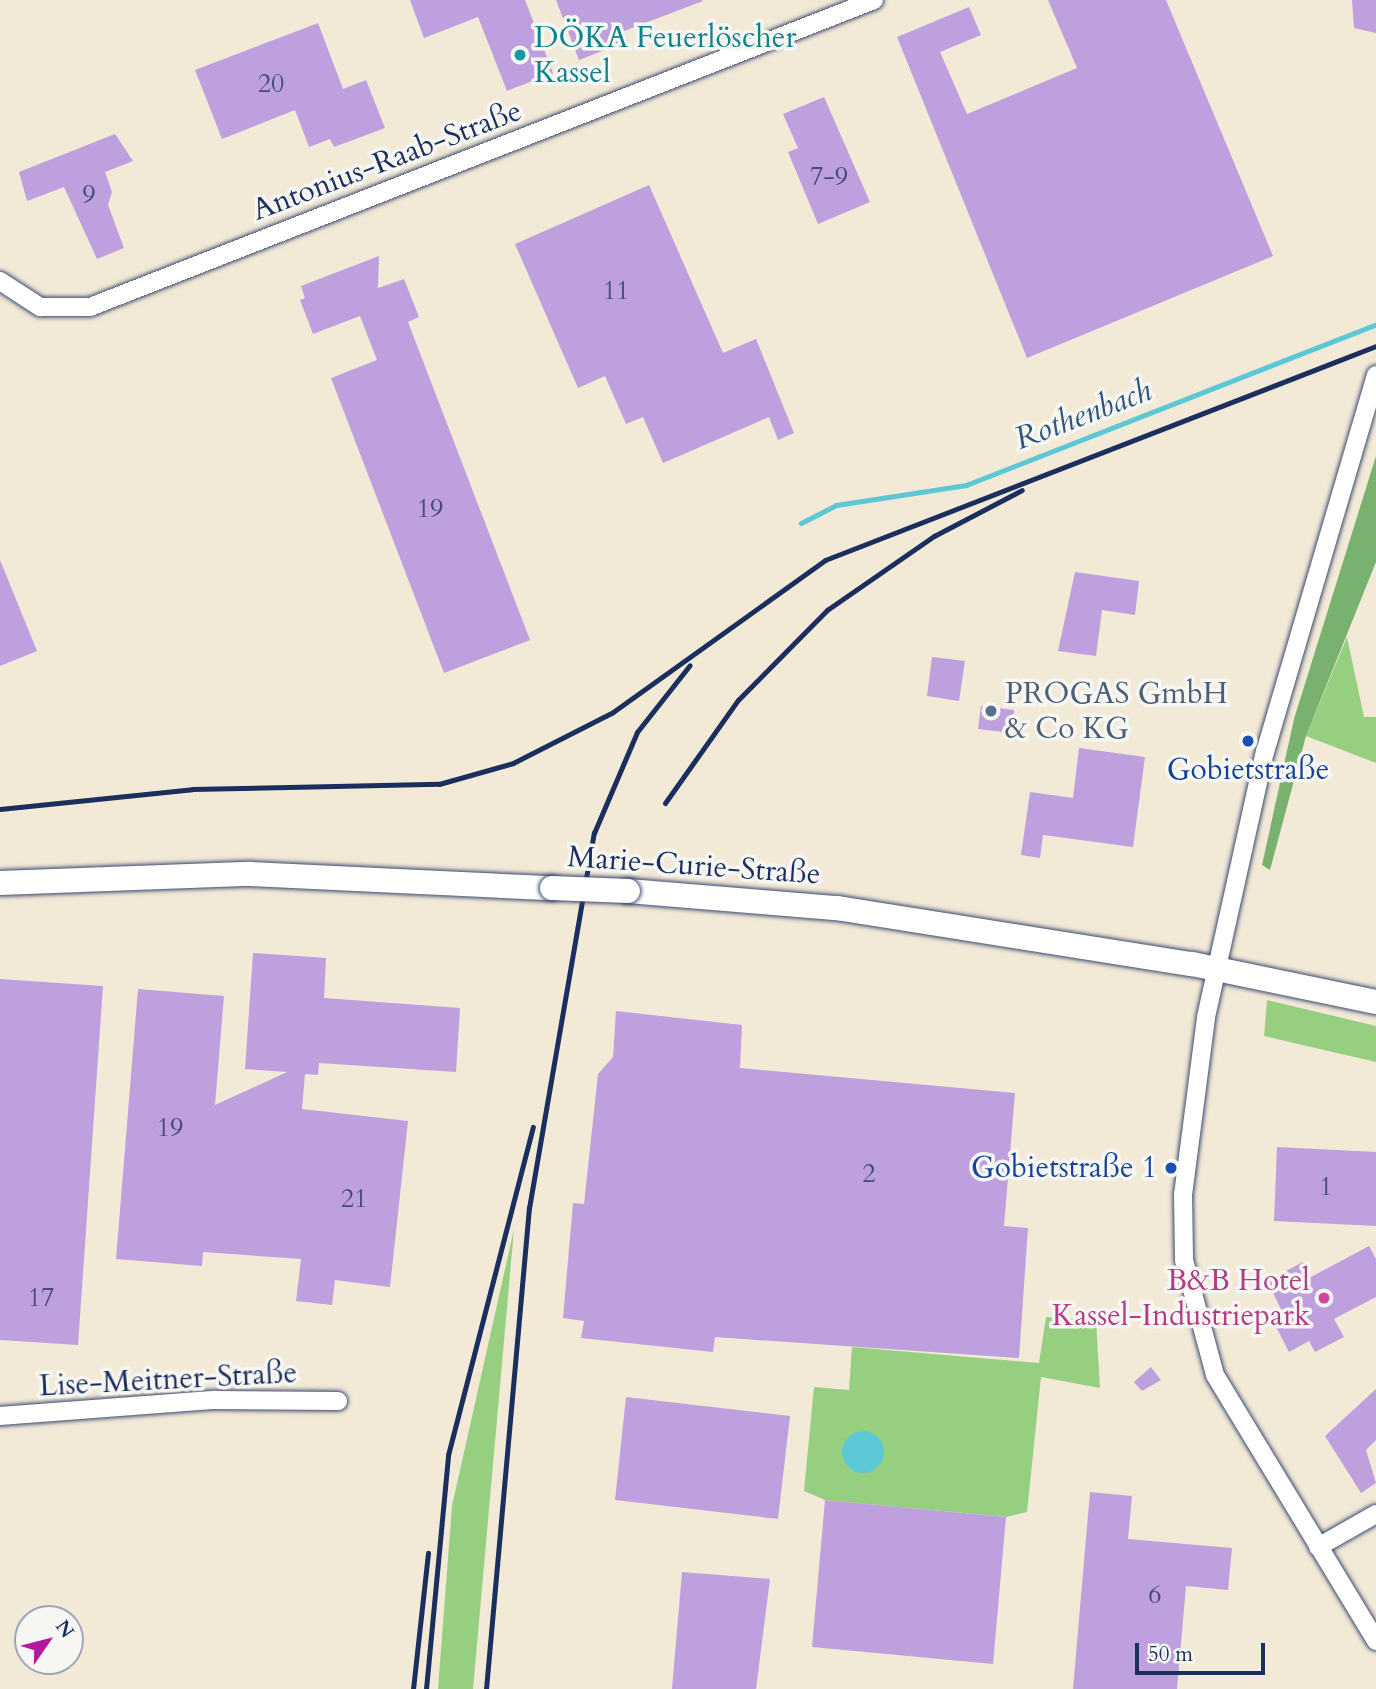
<!DOCTYPE html>
<meta charset="utf-8">
<style>
body{margin:0}
#map{position:relative;width:1376px;height:1689px;overflow:hidden;background:#f3e9d7;font-family:Cardo,serif}
div>[style]{position:absolute}
.green>*{inset:0;background:#97cf81}
.forest>*{inset:0;background:#79b26f}
.water>*{inset:0;background:#5cc8d5}
.round{border-radius:50%}
.stream>*{height:5px;margin:-2.5px;padding:0 2.5px;transform-origin:2.5px;border-radius:2.5px;background:#5cc8d5}
.building>*{inset:0;background:#bda0dd}
.roads{filter:drop-shadow(0 0 2px #3b4b70) drop-shadow(0 0 2px #3b4b70)}
.minor>*{height:18px;margin:-9px;padding:0 9px;transform-origin:9px;border-radius:9px;background:#fff}
.secondary>*{height:24px;margin:-12px;padding:0 12px;transform-origin:12px;border-radius:12px;background:#fff}
.rail>*{height:5px;margin:-2.5px;padding:0 2.5px;transform-origin:2.5px;border-radius:2.5px;background:#1b2f5e}
.bridges{filter:drop-shadow(0 0 2px #3b4b70) drop-shadow(0 0 2px #3b4b70)}
.secondary-bridge>*{height:24px;margin:-12px;padding:0 12px;transform-origin:12px;border-radius:12px;background:#fff}
.dots>*{width:19px;height:19px;translate:-50% -50%;box-sizing:border-box;border:4px solid #f6f6f2;border-radius:50%}
span{translate:-50% -50%;white-space:nowrap;text-align:center;line-height:1.15;-webkit-text-stroke:7px #f6f6f2;paint-order:stroke}
.number-label{font-size:26px;color:#444b7e}
.number-label span{-webkit-text-stroke-width:0}
.culture-label{font-size:30px;color:#0d838f}
.left{translate:0 -50%;text-align:left}
.street-label{font-size:30px;color:#1b2f5e}
.service-label{font-size:30px;color:#4e5e75}
.transit-label{font-size:30px;color:#164399}
.right{translate:-100% -50%;text-align:right}
.hotel-label{font-size:30px;color:#b23c85}
.water-label{font-size:32px;color:#2b557c;font-style:italic}
.north{position:absolute;left:14px;top:1605px;width:70px;height:70px;box-sizing:border-box;background:#f6f6f2;border:2px solid #9ea6b7;border-radius:50%;rotate:55deg;font-size:19px;font-weight:700;line-height:28px;text-align:center;color:#1b2f5e}
.north::after{content:'';display:block;margin:auto;width:24px;height:32px;background:#b5179e;clip-path:polygon(50% 0,100% 100%,50% 72%,0 100%)}
.scale{position:absolute;left:1135px;top:1643px;width:130px;height:32px;box-sizing:border-box;border:4px solid #1b2f5e;border-top:0;padding-left:9px;font-size:21px;line-height:24px;white-space:nowrap;color:#1b2f5e;-webkit-text-stroke:5px #f6f6f2;paint-order:stroke}
</style>
<div id="map">
<div class="green">
<i style="clip-path:polygon(1347px 637px,1364px 717px,1376px 717px,1376px 763px,1306px 736px)"></i>
<i style="clip-path:polygon(1267px 1000px,1376px 1026px,1376px 1062px,1264px 1036px)"></i>
<i style="clip-path:polygon(514px 1229px,473px 1689px,438px 1689px,452px 1506px)"></i>
<i style="clip-path:polygon(1046px 1317px,1096px 1320px,1100px 1388px,1041px 1377px,1027px 1512px,1006px 1517px,825px 1500px,804px 1491px,814px 1387px,849px 1390px,852px 1347px,1039px 1363px)"></i>
</div>
<div class="forest">
<i style="clip-path:polygon(1376px 456px,1376px 562px,1306px 736px,1270px 870px,1262px 865px,1294px 719px)"></i>
</div>
<div class="water">
<i class="round" style="left:842px;top:1431px;width:42px;height:42px"></i>
</div>
<div class="stream">
<i style="left:801px;top:523px;width:39px;rotate:-27deg"></i>
<i style="left:836px;top:505px;width:132px;rotate:-8.7deg"></i>
<i style="left:966px;top:485px;width:440px;rotate:-21.4deg"></i>
</div>
<div class="building">
<i style="clip-path:polygon(410px 0,525px 0,553px 73px,507px 91px,478px 17px,424px 38px)"></i>
<i style="clip-path:polygon(556px 0,702px 0,703px 1px,624px 31px,628px 41px,579px 60px)"></i>
<i style="clip-path:polygon(1048px 0,1166px 0,1273px 256px,1027px 358px,897px 37px,969px 7px,981px 35px,940px 52px,967px 114px,1077px 68px)"></i>
<i style="clip-path:polygon(1352px 0,1376px 0,1376px 33px,1354px 28px)"></i>
<i style="clip-path:polygon(318px 23px,343px 89px,366px 80px,385px 128px,334px 147px,330px 139px,309px 147px,295px 110px,222px 139px,195px 70px)"></i>
<i style="clip-path:polygon(824px 97px,870px 202px,818px 224px,788px 152px,798px 148px,783px 114px)"></i>
<i style="clip-path:polygon(115px 134px,133px 161px,105px 172px,112px 192px,108px 205px,124px 248px,97px 259px,64px 187px,27px 201px,19px 172px)"></i>
<i style="clip-path:polygon(649px 185px,723px 353px,756px 339px,794px 433px,778px 440px,769px 417px,663px 463px,643px 417px,626px 424px,605px 376px,578px 388px,515px 244px)"></i>
<i style="clip-path:polygon(379px 256px,378px 288px,404px 279px,419px 317px,408px 322px,530px 640px,444px 673px,331px 378px,377px 360px,360px 316px,313px 334px,300px 300px,305px 298px,301px 286px)"></i>
<i style="clip-path:polygon(0 560px,37px 651px,0 666px)"></i>
<i style="clip-path:polygon(1075px 572px,1139px 581px,1135px 615px,1102px 610px,1096px 656px,1058px 651px)"></i>
<i style="clip-path:polygon(932px 657px,965px 661px,959px 701px,927px 696px)"></i>
<i style="clip-path:polygon(981px 706px,1014px 710px,1011px 733px,978px 729px)"></i>
<i style="clip-path:polygon(1079px 748px,1145px 757px,1133px 847px,1043px 835px,1040px 858px,1021px 855px,1030px 792px,1073px 798px)"></i>
<i style="clip-path:polygon(253px 953px,326px 958px,324px 998px,460px 1008px,456px 1072px,319px 1063px,318px 1075px,305px 1074px,302px 1109px,408px 1121px,390px 1287px,335px 1280px,332px 1305px,296px 1301px,301px 1259px,203px 1252px,202px 1266px,116px 1259px,138px 989px,224px 996px,215px 1105px,287px 1072px,245px 1069px)"></i>
<i style="clip-path:polygon(0 979px,103px 986px,78px 1345px,0 1340px)"></i>
<i style="clip-path:polygon(616px 1011px,742px 1025px,740px 1068px,1015px 1093px,1004px 1226px,1028px 1228px,1019px 1358px,715px 1337px,713px 1352px,581px 1338px,584px 1321px,563px 1318px,573px 1203px,584px 1204px,598px 1074px,613px 1057px)"></i>
<i style="clip-path:polygon(1277px 1147px,1376px 1152px,1376px 1226px,1274px 1221px)"></i>
<i style="clip-path:polygon(1369px 1246px,1376px 1259px,1376px 1297px,1334px 1319px,1344px 1337px,1315px 1352px,1309px 1341px,1289px 1352px,1270px 1315px,1281px 1309px,1267px 1281px,1303px 1262px,1311px 1277px)"></i>
<i style="clip-path:polygon(1151px 1367px,1161px 1380px,1142px 1391px,1134px 1382px)"></i>
<i style="clip-path:polygon(1376px 1389px,1376px 1440px,1366px 1450px,1376px 1483px,1361px 1493px,1325px 1436px)"></i>
<i style="clip-path:polygon(626px 1397px,790px 1416px,778px 1519px,615px 1500px)"></i>
<i style="clip-path:polygon(1090px 1492px,1132px 1496px,1128px 1539px,1232px 1548px,1228px 1590px,1186px 1586px,1177px 1689px,1073px 1689px)"></i>
<i style="clip-path:polygon(825px 1500px,1006px 1517px,993px 1664px,812px 1647px)"></i>
<i style="clip-path:polygon(682px 1572px,770px 1579px,756px 1689px,672px 1689px)"></i>
</div>
<div class="roads">
<div class="minor">
<i style="left:0;top:281px;width:48px;rotate:33deg"></i>
<i style="left:40px;top:307px;width:50px"></i>
<i style="left:90px;top:307px;width:842px;rotate:-21.38deg"></i>
<i style="left:1376px;top:375px;width:392px;rotate:106.4deg"></i>
<i style="left:1265px;top:751px;width:273px;rotate:102.5deg"></i>
<i style="left:1206px;top:1018px;width:177px;rotate:97.4deg"></i>
<i style="left:1183px;top:1194px;width:66px;rotate:89.1deg"></i>
<i style="left:1184px;top:1260px;width:119px;rotate:74.9deg"></i>
<i style="left:1215px;top:1375px;width:311px;rotate:58.8deg"></i>
<i style="left:0;top:1416px;width:216px;rotate:-4.3deg"></i>
<i style="left:215px;top:1400px;width:123px;rotate:0.5deg"></i>
<i style="left:1318px;top:1547px;width:67px;rotate:-29.6deg"></i>
</div>
<div class="secondary">
<i style="left:0;top:883px;width:250px;rotate:-2.1deg"></i>
<i style="left:250px;top:874px;width:302px;rotate:2.7deg"></i>
<i style="left:628px;top:891px;width:210px;rotate:4.7deg"></i>
<i style="left:837px;top:908px;width:359px;rotate:9deg"></i>
<i style="left:1192px;top:964px;width:188px;rotate:11.7deg"></i>
</div>
</div>
<div class="rail">
<i style="left:665px;top:803px;width:126px;rotate:-54.7deg"></i>
<i style="left:738px;top:700px;width:127px;rotate:-45.3deg"></i>
<i style="left:827px;top:610px;width:130px;rotate:-34.7deg"></i>
<i style="left:934px;top:536px;width:99px;rotate:-27.6deg"></i>
<i style="left:0;top:809px;width:193px;rotate:-5.9deg"></i>
<i style="left:192px;top:789px;width:247px;rotate:-1.2deg"></i>
<i style="left:439px;top:784px;width:77px;rotate:-15.8deg"></i>
<i style="left:513px;top:763px;width:112px;rotate:-27deg"></i>
<i style="left:613px;top:712px;width:261px;rotate:-35.6deg"></i>
<i style="left:825px;top:560px;width:591px;rotate:-21.23deg"></i>
<i style="left:413px;top:1689px;width:137px;rotate:-83.7deg"></i>
<i style="left:426px;top:1689px;width:235px;rotate:-84.6deg"></i>
<i style="left:448px;top:1455px;width:339px;rotate:-75.5deg"></i>
<i style="left:486px;top:1689px;width:483px;rotate:-84.9deg"></i>
<i style="left:529px;top:1208px;width:381px;rotate:-80.2deg"></i>
<i style="left:594px;top:833px;width:110px;rotate:-66.9deg"></i>
<i style="left:637px;top:732px;width:85px;rotate:-51.7deg"></i>
</div>
<div class="bridges">
<div class="secondary-bridge">
<i style="left:552px;top:888px;width:76px;rotate:2.3deg"></i>
</div>
</div>
<div class="dots">
<i style="left:520px;top:55px;background:#0f9aa8"></i>
<i style="left:991px;top:711px;background:#5c6f8a"></i>
<i style="left:1248px;top:741px;background:#1a4fb4"></i>
<i style="left:1171px;top:1168px;background:#1a4fb4"></i>
<i style="left:1324px;top:1298px;background:#d1479c"></i>
</div>
<div class="number-label">
<span style="left:271px;top:84px">20</span>
<span style="left:829px;top:177px">7-9</span>
<span style="left:89px;top:195px">9</span>
<span style="left:616px;top:291px">11</span>
<span style="left:430px;top:509px">19</span>
<span style="left:170px;top:1128px">19</span>
<span style="left:869px;top:1174px">2</span>
<span style="left:1326px;top:1187px">1</span>
<span style="left:354px;top:1199px">21</span>
<span style="left:41px;top:1298px">17</span>
<span style="left:1155px;top:1595px">6</span>
</div>
<div class="culture-label">
<span class="left" style="left:534px;top:55px">DÖKA Feuerlöscher<br>Kassel</span>
</div>
<div class="street-label">
<span style="left:387px;top:161px;rotate:-21deg">Antonius-Raab-Straße</span>
<span style="left:694px;top:866px;rotate:4deg">Marie-Curie-Straße</span>
<span style="left:168px;top:1380px;rotate:-3deg">Lise-Meitner-Straße</span>
</div>
<div class="service-label">
<span class="left" style="left:1005px;top:711px">PROGAS GmbH<br>&amp; Co KG</span>
</div>
<div class="transit-label">
<span style="left:1248px;top:770px">Gobietstraße</span>
<span class="right" style="left:1157px;top:1168px">Gobietstraße 1</span>
</div>
<div class="hotel-label">
<span class="right" style="left:1310px;top:1298px">B&amp;B Hotel<br>Kassel-Industriepark</span>
</div>
<div class="water-label">
<span style="left:1083px;top:415px;rotate:-21deg">Rothenbach</span>
</div>
<div class="north">N</div>
<div class="scale">50 m</div>
</div>
